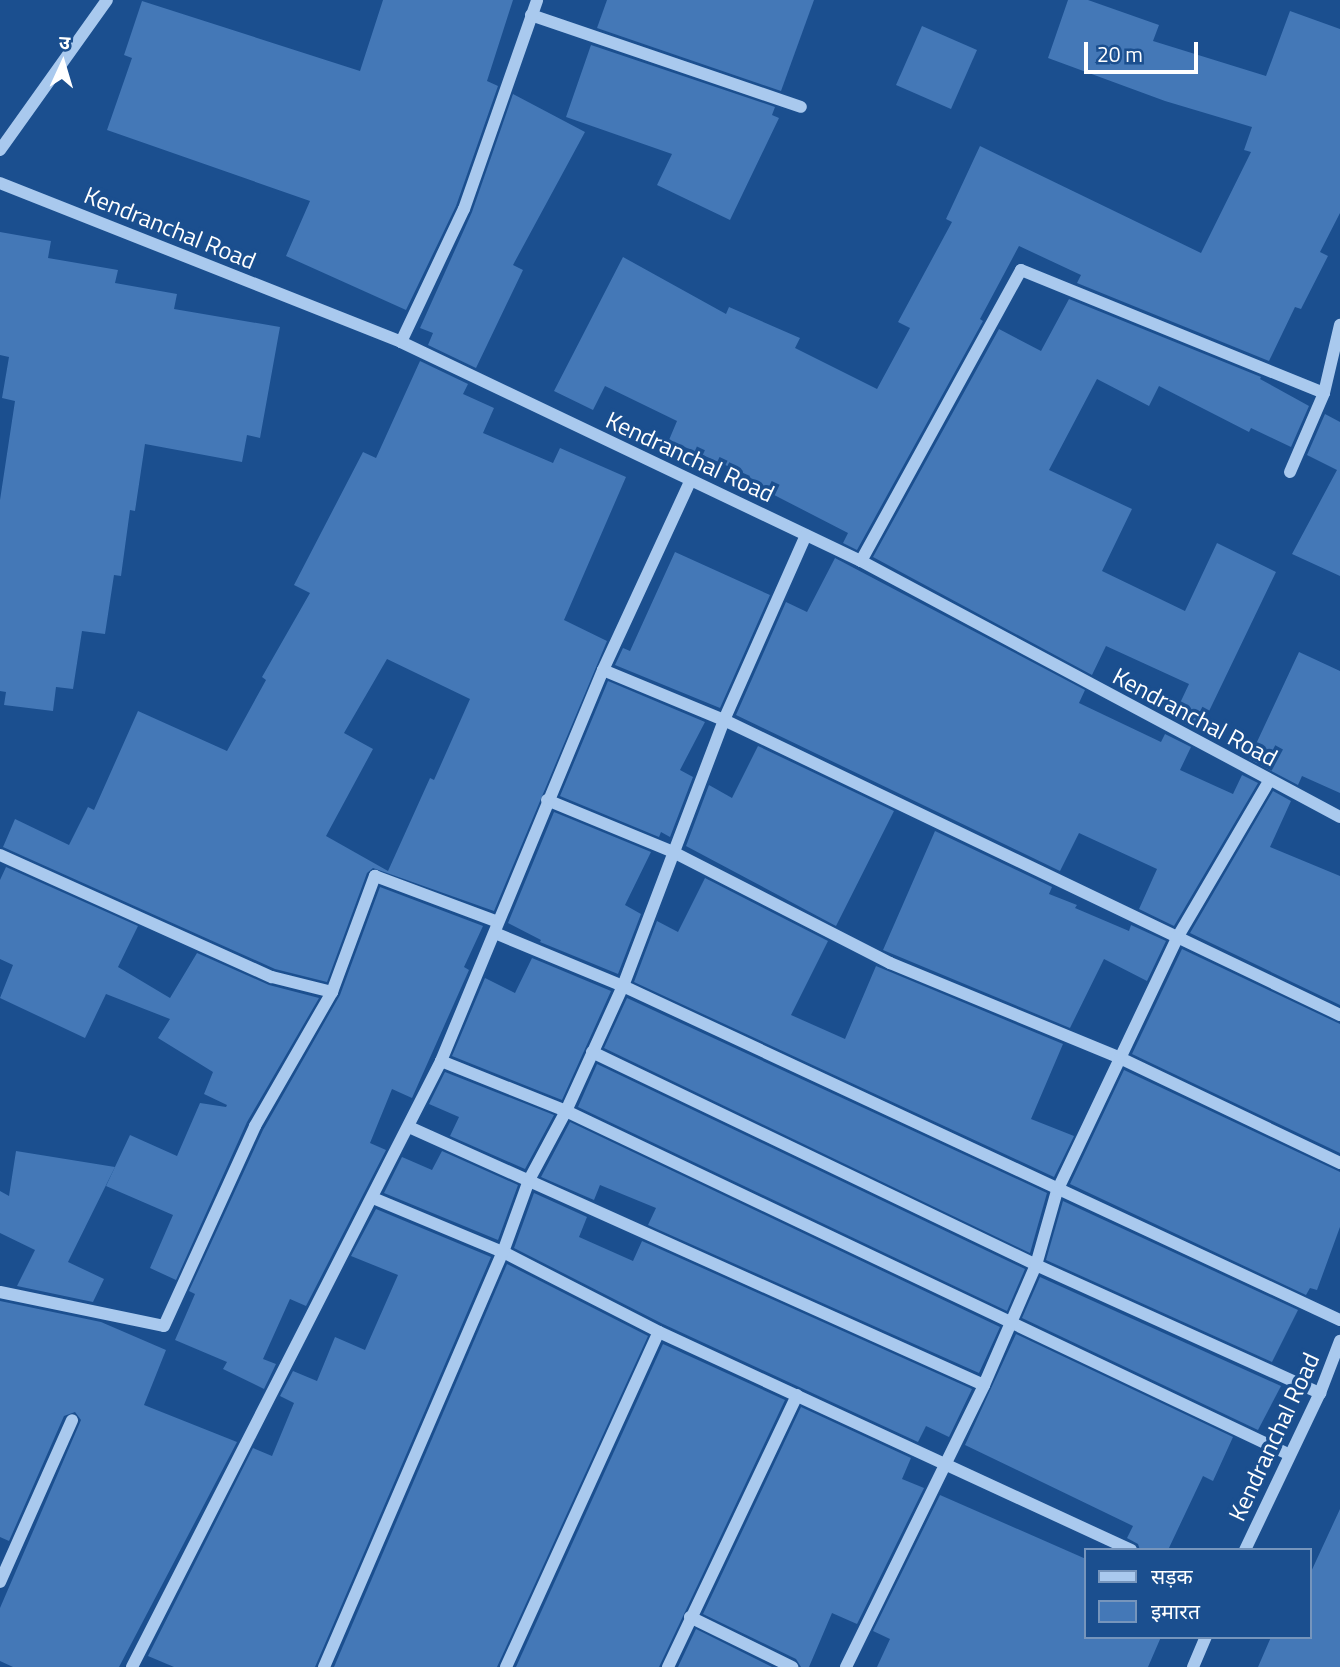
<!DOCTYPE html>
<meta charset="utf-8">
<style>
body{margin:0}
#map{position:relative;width:1340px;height:1667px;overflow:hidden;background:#1b4f8f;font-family:"Titillium Web","Noto Sans Devanagari",sans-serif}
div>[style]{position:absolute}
.building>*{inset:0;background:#4478b7}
.minor>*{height:12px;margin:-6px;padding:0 6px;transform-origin:6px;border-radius:6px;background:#a9c9ee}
span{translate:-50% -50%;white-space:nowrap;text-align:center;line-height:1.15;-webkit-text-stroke:7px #1b4f8f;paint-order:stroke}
.street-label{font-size:24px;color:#fff}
.legend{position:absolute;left:1084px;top:1548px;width:228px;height:91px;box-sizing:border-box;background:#1b4f8f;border:2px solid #7695bc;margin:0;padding:9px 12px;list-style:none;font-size:21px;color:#fff}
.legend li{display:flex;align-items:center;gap:14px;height:35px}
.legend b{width:35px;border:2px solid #7695bc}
.north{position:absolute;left:28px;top:28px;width:70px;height:70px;-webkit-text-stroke:5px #1b4f8f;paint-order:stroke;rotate:4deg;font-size:19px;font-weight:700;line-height:28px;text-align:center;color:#fff}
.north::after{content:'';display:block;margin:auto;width:24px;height:32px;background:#fff;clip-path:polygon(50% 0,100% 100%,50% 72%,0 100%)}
.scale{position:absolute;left:1084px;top:42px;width:114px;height:32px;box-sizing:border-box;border:4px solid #fff;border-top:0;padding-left:9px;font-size:21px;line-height:24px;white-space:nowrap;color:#fff;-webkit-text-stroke:5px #1b4f8f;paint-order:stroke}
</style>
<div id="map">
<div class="building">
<i style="clip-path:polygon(383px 0,513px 0,487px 81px,498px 86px,456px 206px,406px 310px,286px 256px,310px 201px,107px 130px,132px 58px,124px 55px,142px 1px,360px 71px)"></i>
<i style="clip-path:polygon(607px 0,814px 0,781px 91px,597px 28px)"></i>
<i style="clip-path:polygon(1068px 0,1088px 0,1159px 25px,1153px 41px,1266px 76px,1290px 11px,1340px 29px,1340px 213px,1320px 252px,1328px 256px,1301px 309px,1295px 307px,1269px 361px,1077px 283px,1081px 275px,1019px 246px,980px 319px,983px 321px,857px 550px,843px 543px,848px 533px,747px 481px,750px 476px,669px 440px,677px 421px,605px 386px,593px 410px,554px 391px,623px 257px,726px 314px,729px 307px,800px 338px,795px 348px,877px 389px,910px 328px,898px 322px,952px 222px,946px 219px,980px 146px,1201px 253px,1251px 152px,1244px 150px,1252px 127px,1165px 101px,1048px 58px)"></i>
<i style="clip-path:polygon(922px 26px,977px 50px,951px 109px,896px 85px)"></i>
<i style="clip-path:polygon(591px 45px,775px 107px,772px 115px,779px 118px,730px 220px,657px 185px,672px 154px,566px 117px)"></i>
<i style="clip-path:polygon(513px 94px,585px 132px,513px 265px,523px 270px,476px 368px,428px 345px,433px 333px,420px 328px,472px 212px)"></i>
<i style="clip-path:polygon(0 232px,51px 241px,48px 258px,118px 270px,115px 283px,177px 294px,174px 309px,280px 327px,260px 438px,247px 435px,242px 462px,145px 444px,135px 511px,130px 510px,121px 576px,114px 575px,105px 634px,82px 631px,73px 689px,56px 687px,53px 711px,4px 705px,6px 692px,0 691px,0 500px,15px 401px,2px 398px,9px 357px,0 355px)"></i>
<i style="clip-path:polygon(1069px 299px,1261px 377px,1260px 379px,1309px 406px,1291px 447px,1251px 428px,1249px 432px,1159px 386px,1149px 406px,1097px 379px,1049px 470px,1132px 509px,1102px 571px,1185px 611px,1217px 543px,1276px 572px,1199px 732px,1173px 718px,1189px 684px,1106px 646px,1092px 675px,873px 557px,999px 329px,1041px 351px)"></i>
<i style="clip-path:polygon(evenodd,420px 361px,468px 384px,463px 394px,494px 408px,483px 433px,553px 463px,560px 448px,626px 477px,564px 620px,607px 641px,494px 911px,373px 868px,367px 873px,327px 982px,275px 969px,3px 847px,15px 819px,69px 845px,88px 807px,94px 810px,138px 711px,227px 751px,266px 680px,262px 677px,310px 593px,294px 585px,363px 452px,376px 458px,420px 361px,387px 659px,470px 699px,434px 780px,430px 778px,388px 871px,326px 836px,373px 749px,344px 733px,387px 659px)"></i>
<i style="clip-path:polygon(1325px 414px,1340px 422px,1340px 576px,1292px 554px,1337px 470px,1307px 455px)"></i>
<i style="clip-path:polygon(675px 552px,770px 595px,720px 708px,615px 665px,623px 648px,630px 651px)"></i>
<i style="clip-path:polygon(835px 558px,1085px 690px,1079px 703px,1161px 742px,1165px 734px,1191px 747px,1180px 770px,1233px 794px,1242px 775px,1258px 783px,1174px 926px,1139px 909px,1157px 869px,1079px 833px,1060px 871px,736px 715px,786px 602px,807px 612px)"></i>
<i style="clip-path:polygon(1299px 652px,1340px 671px,1340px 793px,1302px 776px,1298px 785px,1249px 759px)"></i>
<i style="clip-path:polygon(608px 681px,705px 722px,680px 770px,693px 777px,670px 837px,661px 832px,659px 837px,560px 796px)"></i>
<i style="clip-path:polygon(758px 746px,894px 811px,836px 926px,686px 846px,709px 785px,732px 798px)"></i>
<i style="clip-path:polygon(1273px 791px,1291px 801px,1270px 847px,1340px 876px,1340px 1005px,1190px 933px)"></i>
<i style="clip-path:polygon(554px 812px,651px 852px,625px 905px,641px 914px,618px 974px,540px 942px,541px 940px,508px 923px)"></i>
<i style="clip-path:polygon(935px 831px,1052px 887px,1049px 894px,1077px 905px,1075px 908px,1129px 931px,1131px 925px,1166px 941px,1147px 981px,1104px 959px,1070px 1028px,883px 950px)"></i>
<i style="clip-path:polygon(6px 867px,138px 926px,118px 967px,170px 998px,197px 953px,269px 985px,319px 998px,247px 1122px,176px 1280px,150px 1268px,173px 1215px,106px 1186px,130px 1135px,177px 1156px,200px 1103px,226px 1107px,227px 1105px,204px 1094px,213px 1072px,158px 1038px,170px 1019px,106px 994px,85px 1038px,0 998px,13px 965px,0 959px,0 880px)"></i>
<i style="clip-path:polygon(705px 878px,828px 941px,791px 1015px,845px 1039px,876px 966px,1063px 1044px,1031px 1119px,1074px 1136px,1054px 1177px,634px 982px,657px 921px,678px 932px)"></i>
<i style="clip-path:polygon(380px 887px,483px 926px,464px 967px,469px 970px,412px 1098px,392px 1089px,370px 1143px,386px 1150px,306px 1306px,290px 1299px,263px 1359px,276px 1364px,264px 1389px,223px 1369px,227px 1362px,175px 1340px,195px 1294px,189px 1291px,263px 1130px,340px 995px)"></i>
<i style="clip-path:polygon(1182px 949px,1340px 1024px,1340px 1153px,1132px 1054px)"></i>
<i style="clip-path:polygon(532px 958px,611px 991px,562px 1100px,452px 1056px,485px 978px,515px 993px)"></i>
<i style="clip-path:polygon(627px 998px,1047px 1193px,1030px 1253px,604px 1048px)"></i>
<i style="clip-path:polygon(597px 1064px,1025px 1269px,1007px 1311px,578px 1107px)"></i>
<i style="clip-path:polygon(1124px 1070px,1340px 1172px,1340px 1227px,1317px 1290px,1310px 1288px,1306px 1295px,1070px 1184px)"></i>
<i style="clip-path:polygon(445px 1072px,554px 1115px,525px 1169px,450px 1136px,459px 1117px,429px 1104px)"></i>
<i style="clip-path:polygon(570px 1122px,1000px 1327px,979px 1373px,648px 1225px,656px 1208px,600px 1185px,594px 1200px,541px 1177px)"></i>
<i style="clip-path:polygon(16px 1151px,115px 1167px,68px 1262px,104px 1279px,93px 1302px,17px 1286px,35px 1250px,0 1233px,0 1191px,9px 1196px)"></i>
<i style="clip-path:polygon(442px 1151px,518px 1185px,498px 1240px,384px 1193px,402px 1157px,432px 1170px)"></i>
<i style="clip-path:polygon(534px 1193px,587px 1217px,579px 1237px,633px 1261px,642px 1241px,972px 1389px,949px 1437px,926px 1426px,918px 1442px,663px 1324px,514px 1248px)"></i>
<i style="clip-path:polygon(1063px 1201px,1298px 1310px,1272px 1362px,1046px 1260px)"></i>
<i style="clip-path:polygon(376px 1209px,491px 1257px,315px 1667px,174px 1667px,148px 1656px,253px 1448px,272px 1456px,294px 1403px,280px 1396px,293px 1371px,317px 1381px,335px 1337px,365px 1350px,398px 1275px,351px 1256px)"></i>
<i style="clip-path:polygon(507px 1264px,648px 1336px,497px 1667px,334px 1667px)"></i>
<i style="clip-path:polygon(1040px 1277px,1281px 1386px,1258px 1430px,1022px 1318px)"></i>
<i style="clip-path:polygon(0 1301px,101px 1322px,166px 1350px,144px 1405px,237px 1442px,119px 1667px,13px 1667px,0 1661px,0 1608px,81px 1420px,75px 1412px,64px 1416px,9px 1541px,0 1537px)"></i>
<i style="clip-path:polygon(1016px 1334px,1233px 1437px,1213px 1481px,1203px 1476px,1168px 1550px,1140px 1550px,1138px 1544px,1127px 1538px,1133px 1526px,965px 1445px)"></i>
<i style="clip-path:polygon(663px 1344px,785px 1400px,659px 1667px,516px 1667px)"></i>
<i style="clip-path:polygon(801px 1407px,911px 1458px,902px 1479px,924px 1488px,857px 1624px,832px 1613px,809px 1667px,801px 1667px,796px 1659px,703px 1614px)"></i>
<i style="clip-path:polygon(940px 1495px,1086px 1559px,1086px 1637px,1161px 1637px,1148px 1667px,877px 1667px,890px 1639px,873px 1631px)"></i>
<i style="clip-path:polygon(1340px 1509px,1340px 1667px,1258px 1667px,1271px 1637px,1310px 1637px,1310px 1574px)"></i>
<i style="clip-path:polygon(696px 1629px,772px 1667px,678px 1667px)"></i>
</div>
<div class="minor">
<i style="left:531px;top:15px;width:285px;rotate:18.8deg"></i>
<i style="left:0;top:150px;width:184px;rotate:-54.5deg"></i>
<i style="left:0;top:183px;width:431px;rotate:21.6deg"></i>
<i style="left:401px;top:342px;width:509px;rotate:25.46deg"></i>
<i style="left:861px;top:561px;width:543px;rotate:28.12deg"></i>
<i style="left:401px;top:342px;width:147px;rotate:-64.7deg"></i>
<i style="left:464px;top:209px;width:221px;rotate:-70.7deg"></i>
<i style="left:1290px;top:472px;width:86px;rotate:-66.7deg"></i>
<i style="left:1324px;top:393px;width:70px;rotate:-76.8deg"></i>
<i style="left:861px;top:561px;width:332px;rotate:-61.2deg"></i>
<i style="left:1021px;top:270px;width:327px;rotate:22.1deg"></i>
<i style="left:603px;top:670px;width:131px;rotate:22.5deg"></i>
<i style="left:724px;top:720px;width:683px;rotate:25.59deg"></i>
<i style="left:547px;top:800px;width:136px;rotate:22.4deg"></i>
<i style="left:673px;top:852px;width:244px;rotate:27.1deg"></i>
<i style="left:890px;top:963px;width:249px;rotate:22.4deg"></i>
<i style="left:1120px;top:1058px;width:244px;rotate:25.5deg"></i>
<i style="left:0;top:855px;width:298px;rotate:24.2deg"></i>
<i style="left:272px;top:977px;width:62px;rotate:14deg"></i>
<i style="left:495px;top:933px;width:139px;rotate:22.5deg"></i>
<i style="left:623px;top:986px;width:791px;rotate:24.98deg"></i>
<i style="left:592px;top:1052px;width:492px;rotate:25.6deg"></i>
<i style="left:1036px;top:1265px;width:312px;rotate:24.3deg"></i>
<i style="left:441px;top:1061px;width:135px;rotate:21.8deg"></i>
<i style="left:566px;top:1111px;width:799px;rotate:25.41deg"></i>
<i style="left:409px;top:1127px;width:630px;rotate:24.17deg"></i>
<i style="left:373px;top:1198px;width:141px;rotate:22.6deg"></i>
<i style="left:503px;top:1252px;width:175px;rotate:27.1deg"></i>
<i style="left:659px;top:1332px;width:520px;rotate:24.79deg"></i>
<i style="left:0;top:1292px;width:167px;rotate:11.7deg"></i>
<i style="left:164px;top:1326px;width:220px;rotate:-65.5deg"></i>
<i style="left:255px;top:1126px;width:155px;rotate:-60.1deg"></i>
<i style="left:332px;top:992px;width:124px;rotate:-69.7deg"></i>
<i style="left:375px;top:876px;width:131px;rotate:20.5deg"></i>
<i style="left:1245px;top:1550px;width:174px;rotate:-64.5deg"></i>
<i style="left:1320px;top:1393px;width:56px;rotate:-69deg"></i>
<i style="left:0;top:1582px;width:177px;rotate:-66deg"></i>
<i style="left:690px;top:1617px;width:114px;rotate:26.1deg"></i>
<i style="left:132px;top:1667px;width:680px;rotate:-62.98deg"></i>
<i style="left:441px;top:1061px;width:423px;rotate:-67.5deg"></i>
<i style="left:603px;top:670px;width:207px;rotate:-65.2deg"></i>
<i style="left:324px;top:1667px;width:452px;rotate:-66.7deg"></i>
<i style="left:503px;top:1252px;width:77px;rotate:-70.1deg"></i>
<i style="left:529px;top:1180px;width:78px;rotate:-61.8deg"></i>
<i style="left:566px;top:1111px;width:137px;rotate:-65.5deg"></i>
<i style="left:623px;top:986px;width:285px;rotate:-69.2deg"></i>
<i style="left:724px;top:720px;width:202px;rotate:-66.1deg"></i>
<i style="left:506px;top:1667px;width:368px;rotate:-65.5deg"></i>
<i style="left:668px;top:1667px;width:301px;rotate:-64.6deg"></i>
<i style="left:846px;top:1667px;width:314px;rotate:-63.9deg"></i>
<i style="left:984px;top:1385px;width:131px;rotate:-66.6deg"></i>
<i style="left:1036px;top:1265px;width:77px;rotate:-74.2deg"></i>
<i style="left:1057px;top:1191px;width:280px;rotate:-64.6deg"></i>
<i style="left:1177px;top:938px;width:182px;rotate:-59.6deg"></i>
<i style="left:1193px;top:1667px;width:33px;rotate:-67deg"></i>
</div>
<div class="street-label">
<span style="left:170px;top:228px;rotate:22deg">Kendranchal Road</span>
<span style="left:690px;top:457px;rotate:25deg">Kendranchal Road</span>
<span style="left:1195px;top:717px;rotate:28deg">Kendranchal Road</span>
<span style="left:1274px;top:1437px;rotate:-65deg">Kendranchal Road</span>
</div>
<ul class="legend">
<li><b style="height:9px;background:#a9c9ee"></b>सड़क</li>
<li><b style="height:19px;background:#4478b7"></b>इमारत</li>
</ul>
<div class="north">उ</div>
<div class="scale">20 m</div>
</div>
